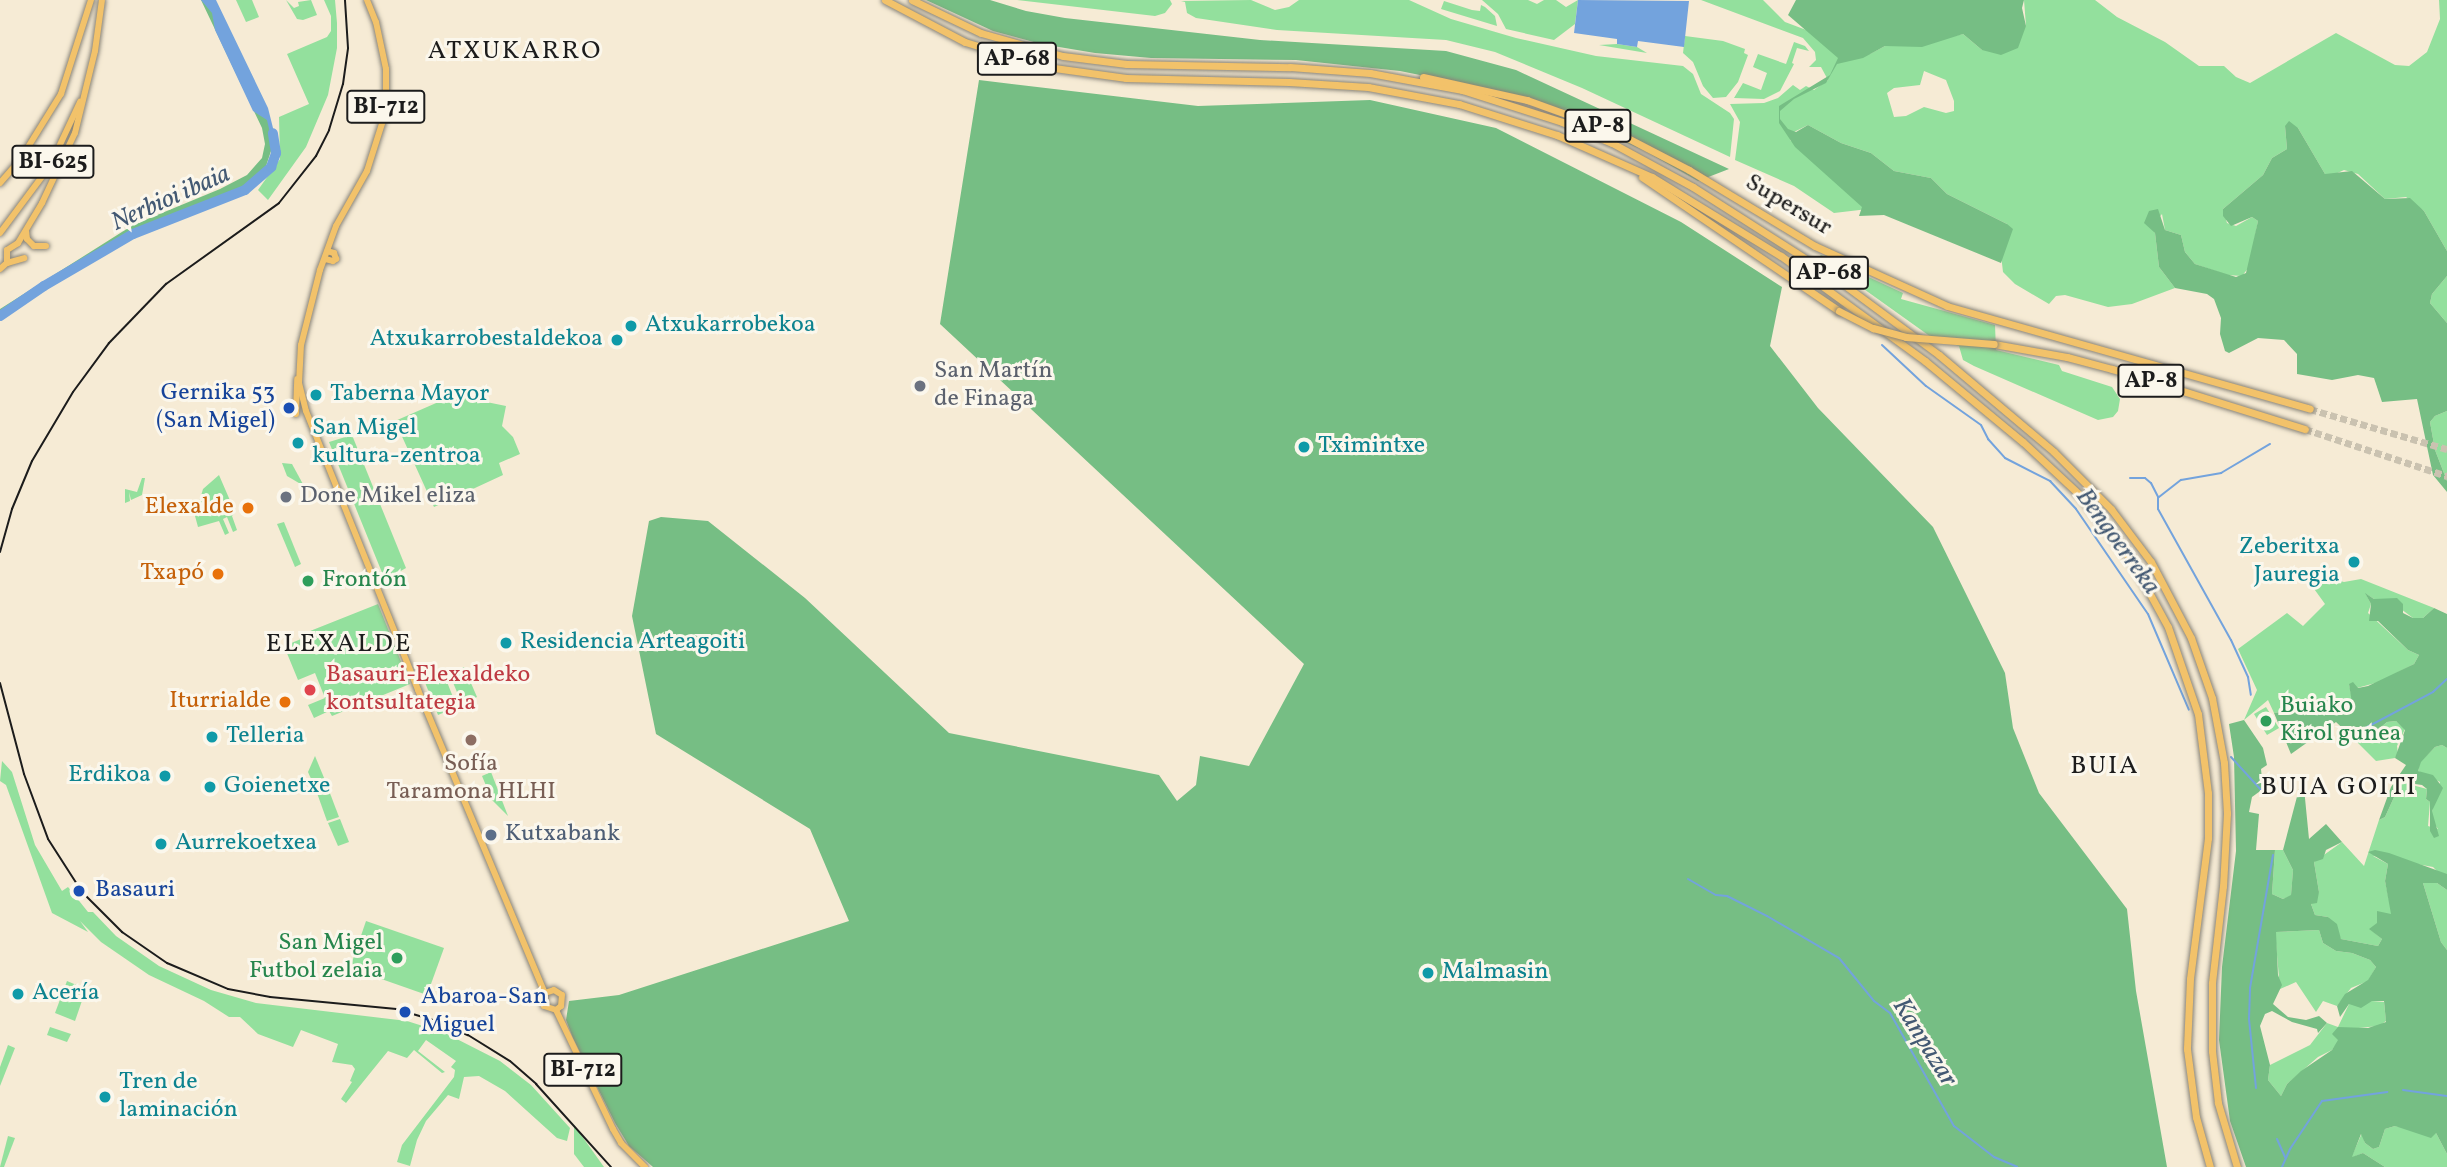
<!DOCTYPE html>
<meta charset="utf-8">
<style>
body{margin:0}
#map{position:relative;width:2447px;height:1167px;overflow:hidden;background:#f6ebd5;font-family:Vollkorn,serif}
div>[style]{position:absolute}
.green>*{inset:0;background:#93e09d}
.forest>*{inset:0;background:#76be84}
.water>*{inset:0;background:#73a3dd}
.stream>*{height:2px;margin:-1px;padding:0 1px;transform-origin:1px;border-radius:1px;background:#73a3dd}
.river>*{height:10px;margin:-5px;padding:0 5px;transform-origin:5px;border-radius:5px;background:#73a3dd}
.highway-tunnel>*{height:7px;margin-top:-3.5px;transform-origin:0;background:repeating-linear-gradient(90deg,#cac2b0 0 7px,transparent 0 10.5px)}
.roads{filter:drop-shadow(0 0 2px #898478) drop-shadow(0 0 2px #898478)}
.primary>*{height:6px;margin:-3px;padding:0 3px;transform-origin:3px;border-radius:3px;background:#f2c26a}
.highway>*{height:7px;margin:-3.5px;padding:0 3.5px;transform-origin:3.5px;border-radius:3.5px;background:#f2c26a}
.rail>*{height:2px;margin:-1px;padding:0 1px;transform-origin:1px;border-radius:1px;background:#1c1c1c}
.bridges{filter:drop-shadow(0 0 2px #898478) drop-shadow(0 0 2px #898478)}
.highway-bridge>*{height:7px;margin:-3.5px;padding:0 3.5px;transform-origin:3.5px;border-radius:3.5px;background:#f2c26a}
.dots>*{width:19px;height:19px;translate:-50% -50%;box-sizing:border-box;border:4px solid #fbf7ec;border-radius:50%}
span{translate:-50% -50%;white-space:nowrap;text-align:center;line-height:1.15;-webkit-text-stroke:6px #fbf7ec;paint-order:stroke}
.shield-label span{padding:2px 5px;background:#fbf7ec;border:2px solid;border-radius:5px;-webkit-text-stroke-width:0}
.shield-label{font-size:23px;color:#1c1c1c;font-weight:700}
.street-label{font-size:24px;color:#1c1c1c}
.culture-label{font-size:24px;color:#0d838f}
.left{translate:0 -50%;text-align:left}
.right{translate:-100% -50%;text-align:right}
.worship-label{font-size:24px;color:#5b616d}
.transit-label{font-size:24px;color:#164399}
.food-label{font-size:24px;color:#c56008}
.leisure-label{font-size:24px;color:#27864d}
.health-label{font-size:24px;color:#be3a42}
.education-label{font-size:24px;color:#785e54}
.service-label{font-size:24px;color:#4e5e75}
.neighbourhood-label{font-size:26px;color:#1c1c1c;letter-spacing:2px}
.water-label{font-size:26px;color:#435973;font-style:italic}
</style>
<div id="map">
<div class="green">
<i style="clip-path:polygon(236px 0,252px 0,259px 17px,246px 22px)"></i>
<i style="clip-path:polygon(286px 0,294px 8px,299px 6px,298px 2px,311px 0,317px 15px,303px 20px,297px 19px)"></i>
<i style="clip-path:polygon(324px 0,335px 0,337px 23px,337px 48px,328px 95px,306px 147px,268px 200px,258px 190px,280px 159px,279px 117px,309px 104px,287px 54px,327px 37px,331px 31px,331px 16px)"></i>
<i style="clip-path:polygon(1017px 0,1170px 0,1172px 4px,1165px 13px,1155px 16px)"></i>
<i style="clip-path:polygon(1251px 0,1275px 10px,1289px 7px,1299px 0,1409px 0,1451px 19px,1516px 38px,1596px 56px,1683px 66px,1693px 74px,1701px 94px,1730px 113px,1734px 119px,1730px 157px,1582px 88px,1495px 52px,1446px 40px,1277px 30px,1196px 18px,1187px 13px,1185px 2px,1181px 1px)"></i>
<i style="clip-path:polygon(1482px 0,1528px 0,1537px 4px,1544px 0,1556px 0,1566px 7px,1578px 0,1575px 24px,1554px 40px,1506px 29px,1498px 14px)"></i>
<i style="clip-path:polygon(evenodd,1701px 0,1763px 0,1785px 22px,1870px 54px,1885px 46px,1914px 45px,1963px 34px,1982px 50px,2026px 26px,2024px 0,2095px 0,2117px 17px,2165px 42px,2199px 66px,2224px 66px,2236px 77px,2250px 83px,2336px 33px,2395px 65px,2409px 66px,2427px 52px,2440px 19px,2439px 0,2447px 0,2447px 251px,2424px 211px,2406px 197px,2385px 199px,2358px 174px,2344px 170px,2331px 176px,2325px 174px,2298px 128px,2285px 126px,2287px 149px,2272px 158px,2263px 175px,2223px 209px,2227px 223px,2236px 226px,2252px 217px,2258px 221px,2249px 267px,2242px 276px,2227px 275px,2195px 264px,2185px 252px,2181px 235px,2165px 230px,2162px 214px,2151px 227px,2155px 233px,2159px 267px,2175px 288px,2132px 304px,2108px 307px,2065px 295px,2056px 296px,2049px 304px,2015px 284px,2003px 272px,2001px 255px,2007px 224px,1947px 194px,1931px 178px,1894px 171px,1871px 153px,1841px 143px,1808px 125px,1794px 132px,1790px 140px,1857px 186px,1868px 209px,1834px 213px,1794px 186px,1735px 160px,1740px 122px,1730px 104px,1764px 103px,1778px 98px,1793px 85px,1800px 90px,1806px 86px,1814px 90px,1828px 80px,1821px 67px,1809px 67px,1816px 60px,1815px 52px,1803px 38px,1701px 0,1924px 71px,1946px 80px,1954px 101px,1954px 111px,1946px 113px,1924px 107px,1906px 116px,1894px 117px,1887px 93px,1894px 88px,1920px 85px,1924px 71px)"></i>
<i style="clip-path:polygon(1444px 1px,1472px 10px,1480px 11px,1481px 5px,1485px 7px,1495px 16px,1497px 26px,1441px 9px)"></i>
<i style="clip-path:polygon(1685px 36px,1723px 41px,1745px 49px,1744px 53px,1748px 55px,1738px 82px,1726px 97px,1713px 98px,1703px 86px,1693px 62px,1683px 53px)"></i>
<i style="clip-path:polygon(1794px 42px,1805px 46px,1809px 51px,1797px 48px,1792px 63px,1794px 64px,1780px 91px,1764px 99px,1734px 98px,1743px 83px,1761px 90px,1767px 73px,1753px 67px,1758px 54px,1786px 64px)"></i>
<i style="clip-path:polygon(1617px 44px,1637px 47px,1647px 53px,1599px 45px)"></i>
<i style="clip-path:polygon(1821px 255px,1903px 293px,1901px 299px,1995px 325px,1996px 350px,2059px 365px,2062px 371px,2112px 387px,2120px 399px,2118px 411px,2113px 417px,2098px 420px,1974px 366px,1963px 360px,1959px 346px,1931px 337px,1819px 257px)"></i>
<i style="clip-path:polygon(2447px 276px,2447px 323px,2430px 303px,2432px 294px)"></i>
<i style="clip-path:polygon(462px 397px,506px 406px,502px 426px,513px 437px,520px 454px,499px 463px,503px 475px,434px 507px,395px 421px,443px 400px)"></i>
<i style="clip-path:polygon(2447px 411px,2447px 481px,2435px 450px,2430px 422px,2435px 416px)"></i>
<i style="clip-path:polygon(352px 435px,406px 568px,385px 580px,329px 442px)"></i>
<i style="clip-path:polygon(282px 463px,292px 464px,304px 486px,287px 476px)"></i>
<i style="clip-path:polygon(219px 475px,235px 512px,232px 516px,237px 530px,233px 532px,227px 517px,223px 519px,229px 533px,225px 535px,219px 521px,198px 527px,195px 516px,203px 489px)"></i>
<i style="clip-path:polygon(142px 478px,145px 478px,142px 495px,131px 500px,129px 492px,130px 501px,125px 503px,125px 489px,137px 492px)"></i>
<i style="clip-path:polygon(284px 522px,301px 564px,295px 567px,277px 524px)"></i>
<i style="clip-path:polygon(2325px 577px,2344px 582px,2361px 579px,2434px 608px,2423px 618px,2413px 618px,2389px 600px,2374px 599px,2366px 594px,2371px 604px,2368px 613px,2408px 650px,2419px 655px,2414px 664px,2379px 682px,2357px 688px,2349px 684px,2353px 703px,2333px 708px,2328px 714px,2321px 715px,2295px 705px,2296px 710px,2274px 713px,2268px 700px,2244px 720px,2257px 690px,2238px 649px,2287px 613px,2303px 626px,2325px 604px,2312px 586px)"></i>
<i style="clip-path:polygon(378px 604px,410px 684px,332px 716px,329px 711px,314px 718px,308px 705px,325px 698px,315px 673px,298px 680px,284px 646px,301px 639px,300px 635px)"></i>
<i style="clip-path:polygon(464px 667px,477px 697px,462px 704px,449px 673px)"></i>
<i style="clip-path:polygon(443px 672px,457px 707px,438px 715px,424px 680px)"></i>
<i style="clip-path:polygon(2266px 707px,2279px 728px,2267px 735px,2254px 714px)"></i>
<i style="clip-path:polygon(2396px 721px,2405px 729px,2397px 746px,2398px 754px,2395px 758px,2376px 761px,2356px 741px,2364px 742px,2387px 722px)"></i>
<i style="clip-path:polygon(2442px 745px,2447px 748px,2447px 874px,2440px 874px,2433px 867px,2373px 856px,2388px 864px,2385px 881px,2392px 914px,2370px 929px,2382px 939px,2378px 946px,2341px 939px,2328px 917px,2315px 915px,2311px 904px,2319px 892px,2314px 862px,2342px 842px,2364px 866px,2379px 820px,2385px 817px,2401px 782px,2427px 789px,2426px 799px,2430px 802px,2428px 826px,2438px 829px,2432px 821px,2432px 811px,2440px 782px,2418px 771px,2420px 762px,2435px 747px)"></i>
<i style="clip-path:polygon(315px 756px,327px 785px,316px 790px,308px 772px)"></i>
<i style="clip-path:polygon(2px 761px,12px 772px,35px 845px,62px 891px,68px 887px,88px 912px,93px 912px,116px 936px,159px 966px,211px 990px,256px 1003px,407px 1021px,445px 1033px,500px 1061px,531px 1085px,570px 1128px,567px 1141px,557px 1138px,505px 1091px,479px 1076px,464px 1077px,459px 1099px,448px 1095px,426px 1121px,417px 1140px,410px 1166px,397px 1162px,402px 1145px,454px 1077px,455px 1070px,451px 1067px,456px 1061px,426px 1040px,418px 1051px,445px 1072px,442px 1073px,414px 1050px,407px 1058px,388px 1051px,346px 1103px,341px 1099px,352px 1082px,350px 1081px,355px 1069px,352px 1065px,332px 1062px,338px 1044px,301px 1030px,293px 1047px,258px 1034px,240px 1017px,229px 1017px,204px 1001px,149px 975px,101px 942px,80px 921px,88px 932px,52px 913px,6px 785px,0 781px)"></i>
<i style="clip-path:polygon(491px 772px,508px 816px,492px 800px,482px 776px)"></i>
<i style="clip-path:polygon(328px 788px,339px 817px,327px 821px,317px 793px)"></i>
<i style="clip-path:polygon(340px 819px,349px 842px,338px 846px,328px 823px)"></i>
<i style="clip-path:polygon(2275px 850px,2283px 850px,2293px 870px,2291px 896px,2283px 899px,2272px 894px)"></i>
<i style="clip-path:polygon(2423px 883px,2437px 883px,2447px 890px,2447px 950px,2441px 942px)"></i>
<i style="clip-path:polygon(366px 921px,444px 948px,427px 995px,350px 968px)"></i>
<i style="clip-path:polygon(2319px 930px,2323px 943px,2336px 951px,2352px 953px,2370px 960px,2376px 967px,2368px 981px,2351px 988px,2337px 1006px,2323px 1001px,2316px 1012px,2296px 982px,2280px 989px,2275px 932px)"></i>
<i style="clip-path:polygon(67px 981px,86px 989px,75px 1021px,55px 1013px)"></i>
<i style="clip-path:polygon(2372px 1001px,2384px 1002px,2386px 1021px,2379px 1026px,2348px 1029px,2332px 1050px,2318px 1057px,2287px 1084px,2281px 1096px,2268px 1080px,2270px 1065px,2310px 1045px,2327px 1023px,2338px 1027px,2349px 1004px)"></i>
<i style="clip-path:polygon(50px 1027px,71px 1034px,67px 1042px,47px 1035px)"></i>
<i style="clip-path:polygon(8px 1045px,15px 1048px,0 1086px,0 1067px)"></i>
<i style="clip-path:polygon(574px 1125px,604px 1167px,584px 1167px,574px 1154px)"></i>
<i style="clip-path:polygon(2395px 1126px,2436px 1133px,2447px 1154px,2447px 1167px,2385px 1167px,2363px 1153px,2351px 1158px,2362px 1133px,2365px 1143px,2373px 1149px,2379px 1147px,2385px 1129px)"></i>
<i style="clip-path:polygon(8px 1136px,15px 1138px,4px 1167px,0 1167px)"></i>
</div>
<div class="forest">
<i style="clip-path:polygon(201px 0,210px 0,269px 118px,272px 148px,264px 172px,241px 189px,156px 223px,45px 288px,0 319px,0 309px,133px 225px,220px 189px,247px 175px,262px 158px,265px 144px,262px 128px)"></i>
<i style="clip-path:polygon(926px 0,990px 0,1026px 11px,1065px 18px,1260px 40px,1446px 51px,1516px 70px,1729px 169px,1698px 181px,1645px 151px,1566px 116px,1489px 89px,1400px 71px,1296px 60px,1151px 58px,1095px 53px,1041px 44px,993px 31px)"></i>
<i style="clip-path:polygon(1796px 0,2024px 0,2022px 8px,2026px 26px,2018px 48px,2001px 55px,1982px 50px,1963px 34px,1922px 47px,1885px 46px,1863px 58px,1837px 64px,1826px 83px,1794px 99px,1780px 111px,1780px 119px,1788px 129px,1796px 132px,1808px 125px,1841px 143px,1871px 153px,1894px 171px,1931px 178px,1947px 194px,2007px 224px,2013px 229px,2001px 263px,1884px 215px,1859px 216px,1862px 207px,1795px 147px,1779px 123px,1779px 106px,1830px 75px,1838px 58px,1788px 15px)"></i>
<i style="clip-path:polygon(979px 80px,1198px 106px,1370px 100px,1496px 128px,1681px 222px,1782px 287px,1770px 346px,1818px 408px,1933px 527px,2005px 673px,2013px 728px,2039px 793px,2127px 909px,2136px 991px,2167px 1167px,653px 1167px,629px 1146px,615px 1123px,573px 1038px,566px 1020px,569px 1001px,619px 995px,849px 921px,810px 829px,656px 734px,632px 616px,649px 521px,661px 517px,708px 521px,805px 598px,949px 733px,1159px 775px,1177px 801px,1196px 785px,1200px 756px,1249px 766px,1304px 664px,940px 324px)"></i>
<i style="clip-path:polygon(2289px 121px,2298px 128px,2325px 174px,2352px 171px,2385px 199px,2410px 198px,2424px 211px,2447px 251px,2447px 276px,2432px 294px,2430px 303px,2447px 323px,2447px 411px,2435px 416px,2430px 422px,2435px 450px,2447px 481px,2447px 492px,2433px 475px,2417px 399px,2382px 402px,2374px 378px,2358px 375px,2332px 380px,2297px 374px,2297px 354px,2284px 340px,2258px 338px,2229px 353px,2225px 351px,2220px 334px,2221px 318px,2214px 299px,2207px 294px,2175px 288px,2159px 267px,2155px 233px,2144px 223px,2149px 211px,2158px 209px,2165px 230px,2181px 235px,2185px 252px,2195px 264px,2236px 277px,2246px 273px,2258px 221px,2252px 217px,2231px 226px,2223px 216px,2223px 209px,2263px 175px,2272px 158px,2287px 149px,2285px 126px)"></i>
<i style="clip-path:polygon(2365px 593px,2374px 599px,2397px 598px,2403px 604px,2403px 613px,2413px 618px,2423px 618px,2434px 608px,2447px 614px,2447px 748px,2442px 745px,2435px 747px,2421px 762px,2418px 771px,2433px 775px,2443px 788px,2432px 811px,2439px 836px,2434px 838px,2430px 831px,2430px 802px,2426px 799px,2427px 789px,2422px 785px,2401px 782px,2385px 817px,2379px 820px,2391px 787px,2406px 765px,2395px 758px,2405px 730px,2396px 721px,2387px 722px,2363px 742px,2356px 741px,2336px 722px,2291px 754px,2274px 713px,2295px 710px,2295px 704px,2321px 715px,2327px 714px,2332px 708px,2352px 703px,2349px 684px,2353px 682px,2358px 688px,2368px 686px,2414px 664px,2419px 655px,2408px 650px,2378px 621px,2369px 621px,2371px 604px)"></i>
<i style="clip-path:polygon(evenodd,2244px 720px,2263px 748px,2267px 765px,2261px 769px,2263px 789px,2252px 797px,2249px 812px,2259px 814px,2256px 850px,2275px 850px,2272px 894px,2283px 899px,2291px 895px,2293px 870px,2283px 850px,2299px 789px,2304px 788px,2309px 839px,2326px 824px,2342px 842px,2326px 850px,2323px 859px,2314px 862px,2319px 892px,2317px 903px,2311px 904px,2315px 915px,2328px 917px,2337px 924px,2341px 939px,2378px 946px,2382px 939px,2369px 929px,2377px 923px,2377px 911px,2391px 914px,2385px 881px,2388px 864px,2368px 852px,2375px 850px,2389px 853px,2447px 874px,2447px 890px,2437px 883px,2423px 883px,2441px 942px,2447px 950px,2447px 1154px,2436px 1133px,2431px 1138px,2395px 1126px,2385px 1129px,2379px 1147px,2373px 1149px,2365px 1143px,2361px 1134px,2352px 1157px,2363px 1153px,2385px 1167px,2246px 1167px,2230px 1121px,2219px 1040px,2222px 967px,2236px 851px,2234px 757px,2229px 724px,2244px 720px,2319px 930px,2323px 943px,2336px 951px,2352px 953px,2370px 960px,2376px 967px,2368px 980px,2345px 994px,2337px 1006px,2340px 1017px,2349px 1004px,2361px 1008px,2372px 1001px,2384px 1001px,2386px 1022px,2368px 1028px,2338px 1027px,2332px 1034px,2338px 1040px,2332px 1050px,2301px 1071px,2287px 1084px,2281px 1096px,2268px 1080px,2270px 1065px,2260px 1026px,2265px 1014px,2272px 1011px,2292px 1022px,2317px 1029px,2318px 1033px,2327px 1023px,2319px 1016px,2306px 1020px,2288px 1017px,2273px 1004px,2282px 985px,2278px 975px,2276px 932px,2319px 930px)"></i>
</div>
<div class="water">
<i style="clip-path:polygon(201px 0,216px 0,268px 108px,277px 144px,272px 142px,267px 120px,253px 111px,215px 30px,212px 13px)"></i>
<i style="clip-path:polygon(1578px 0,1689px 1px,1684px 47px,1638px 41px,1637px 47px,1617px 44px,1617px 39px,1574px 33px)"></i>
</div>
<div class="stream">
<i style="left:1882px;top:345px;width:60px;rotate:43deg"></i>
<i style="left:1926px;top:386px;width:67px;rotate:35.3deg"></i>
<i style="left:1981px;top:425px;width:16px;rotate:63deg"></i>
<i style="left:1988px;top:439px;width:25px;rotate:48deg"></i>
<i style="left:2005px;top:458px;width:51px;rotate:27.1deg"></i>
<i style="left:2050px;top:481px;width:38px;rotate:47deg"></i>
<i style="left:2076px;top:509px;width:127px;rotate:55.6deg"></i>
<i style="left:2148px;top:614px;width:104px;rotate:66.9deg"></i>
<i style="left:2130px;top:478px;width:15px"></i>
<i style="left:2145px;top:478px;width:8px;rotate:40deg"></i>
<i style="left:2151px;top:483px;width:16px;rotate:63deg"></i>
<i style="left:2158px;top:497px;width:12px;rotate:90deg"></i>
<i style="left:2158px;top:509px;width:150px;rotate:60.9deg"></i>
<i style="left:2231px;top:640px;width:41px;rotate:65.3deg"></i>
<i style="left:2248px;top:677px;width:18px;rotate:81deg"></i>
<i style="left:2159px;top:497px;width:28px;rotate:-38deg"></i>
<i style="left:2181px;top:480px;width:41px;rotate:-9.9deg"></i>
<i style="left:2221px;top:473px;width:57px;rotate:-30.6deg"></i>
<i style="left:2356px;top:733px;width:87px;rotate:-28deg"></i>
<i style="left:2433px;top:692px;width:19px;rotate:-43deg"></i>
<i style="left:2231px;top:757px;width:45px;rotate:47.7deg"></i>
<i style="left:1688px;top:879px;width:32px;rotate:30deg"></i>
<i style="left:1716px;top:895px;width:11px;rotate:5deg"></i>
<i style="left:1727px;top:896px;width:45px;rotate:26.6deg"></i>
<i style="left:1767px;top:916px;width:83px;rotate:30.3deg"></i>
<i style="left:1839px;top:958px;width:55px;rotate:50.9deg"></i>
<i style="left:1874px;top:1001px;width:20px;rotate:37deg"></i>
<i style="left:1890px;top:1013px;width:130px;rotate:60.5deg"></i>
<i style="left:1954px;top:1126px;width:51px;rotate:37.8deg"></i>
<i style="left:1994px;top:1157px;width:25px;rotate:23deg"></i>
<i style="left:2256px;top:1088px;width:69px;rotate:-95.8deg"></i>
<i style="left:2249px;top:1019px;width:31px;rotate:-88deg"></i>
<i style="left:2250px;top:988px;width:135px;rotate:-80.2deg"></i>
<i style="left:2403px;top:1090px;width:44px;rotate:7.8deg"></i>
<i style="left:2277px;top:1139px;width:20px;rotate:66deg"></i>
<i style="left:2282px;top:1167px;width:20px;rotate:-66deg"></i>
<i style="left:2290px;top:1149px;width:58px;rotate:-56.3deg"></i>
<i style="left:2322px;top:1101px;width:66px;rotate:-7.9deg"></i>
</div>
<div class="river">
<i style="left:0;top:316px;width:53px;rotate:-34.3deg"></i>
<i style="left:44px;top:286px;width:103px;rotate:-30.3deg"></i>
<i style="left:133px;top:234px;width:120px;rotate:-21.4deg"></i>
<i style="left:245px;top:190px;width:35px;rotate:-41deg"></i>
<i style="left:271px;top:167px;width:15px;rotate:-70deg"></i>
<i style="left:276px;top:153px;width:20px;rotate:-99deg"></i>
</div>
<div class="highway-tunnel">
<i style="left:2310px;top:409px;width:143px;rotate:16.3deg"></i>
<i style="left:2305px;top:429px;width:150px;rotate:18.3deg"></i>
</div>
<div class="roads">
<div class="primary">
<i style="left:367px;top:0;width:24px;rotate:68deg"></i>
<i style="left:376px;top:22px;width:48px;rotate:78deg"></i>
<i style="left:386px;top:69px;width:42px;rotate:90deg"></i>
<i style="left:386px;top:111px;width:63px;rotate:107.6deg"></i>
<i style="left:367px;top:171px;width:63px;rotate:119.4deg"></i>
<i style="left:336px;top:226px;width:47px;rotate:110deg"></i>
<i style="left:320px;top:270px;width:77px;rotate:104.2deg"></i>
<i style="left:301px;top:345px;width:38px;rotate:93deg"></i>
<i style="left:299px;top:383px;width:29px;rotate:76deg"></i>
<i style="left:306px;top:411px;width:301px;rotate:68.1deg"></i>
<i style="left:418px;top:690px;width:329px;rotate:67.3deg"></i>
<i style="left:0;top:183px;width:30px;rotate:-49deg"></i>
<i style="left:20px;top:160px;width:78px;rotate:-58.2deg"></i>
<i style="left:61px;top:94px;width:99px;rotate:-72.3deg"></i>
<i style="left:26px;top:231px;width:8px;rotate:83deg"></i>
<i style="left:27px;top:239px;width:10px;rotate:45deg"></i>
<i style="left:34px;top:246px;width:12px"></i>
<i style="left:0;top:233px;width:84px;rotate:-53.3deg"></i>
<i style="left:50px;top:166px;width:71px;rotate:-64.9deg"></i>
<i style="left:325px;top:259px;width:8px;rotate:14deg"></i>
<i style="left:333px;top:261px;width:4px;rotate:-34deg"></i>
<i style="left:336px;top:259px;width:6px;rotate:-108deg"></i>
<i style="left:334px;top:253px;width:7px;rotate:-164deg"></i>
<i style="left:7px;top:263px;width:13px;rotate:-90deg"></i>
<i style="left:7px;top:250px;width:13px;rotate:-32deg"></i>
<i style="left:18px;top:243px;width:47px;rotate:-59deg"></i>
<i style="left:42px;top:203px;width:77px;rotate:-64.8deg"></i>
<i style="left:75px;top:133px;width:84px;rotate:-76.3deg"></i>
<i style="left:95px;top:51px;width:51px;rotate:-82.2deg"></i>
<i style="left:0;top:269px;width:9px;rotate:-41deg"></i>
<i style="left:7px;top:263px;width:18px;rotate:-16deg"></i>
<i style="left:296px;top:414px;width:35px;rotate:-88deg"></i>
<i style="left:545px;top:993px;width:9px;rotate:-18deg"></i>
<i style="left:554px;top:990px;width:9px;rotate:32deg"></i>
<i style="left:562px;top:995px;width:11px;rotate:95deg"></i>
<i style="left:561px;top:1006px;width:6px;rotate:141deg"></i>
<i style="left:545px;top:993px;width:13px;rotate:94deg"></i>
<i style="left:544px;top:1006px;width:13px;rotate:18deg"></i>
<i style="left:556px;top:1010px;width:132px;rotate:64.4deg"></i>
<i style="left:613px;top:1129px;width:16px;rotate:60deg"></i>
<i style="left:621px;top:1143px;width:34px;rotate:45deg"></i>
</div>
<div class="highway">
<i style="left:885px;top:0;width:90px;rotate:27.7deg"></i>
<i style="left:965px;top:42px;width:86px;rotate:17deg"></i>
<i style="left:1047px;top:67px;width:80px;rotate:7.9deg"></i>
<i style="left:1126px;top:78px;width:163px;rotate:1.4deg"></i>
<i style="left:1289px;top:82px;width:79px;rotate:3.6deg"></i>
<i style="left:1368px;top:87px;width:93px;rotate:10.6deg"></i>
<i style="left:1459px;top:104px;width:103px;rotate:17.6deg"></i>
<i style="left:1557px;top:135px;width:104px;rotate:23.9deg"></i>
<i style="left:1652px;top:177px;width:151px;rotate:31.5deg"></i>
<i style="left:1781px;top:256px;width:178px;rotate:36.1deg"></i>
<i style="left:1925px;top:361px;width:127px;rotate:39.6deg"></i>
<i style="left:2023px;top:442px;width:79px;rotate:43deg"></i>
<i style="left:2081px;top:496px;width:83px;rotate:51.9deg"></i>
<i style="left:2132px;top:561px;width:75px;rotate:61.4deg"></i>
<i style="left:2168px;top:627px;width:92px;rotate:71deg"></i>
<i style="left:2198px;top:714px;width:80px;rotate:82.8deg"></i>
<i style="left:2208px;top:793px;width:45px;rotate:90deg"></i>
<i style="left:2208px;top:838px;width:142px;rotate:97.3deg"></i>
<i style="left:2190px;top:979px;width:70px;rotate:92.5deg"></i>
<i style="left:2187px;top:1049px;width:69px;rotate:82.5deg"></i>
<i style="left:2196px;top:1117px;width:52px;rotate:74.4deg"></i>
<i style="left:912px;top:0;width:76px;rotate:25.6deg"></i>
<i style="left:981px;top:33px;width:85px;rotate:15.7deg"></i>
<i style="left:1063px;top:56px;width:64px;rotate:7.1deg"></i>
<i style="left:1127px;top:64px;width:163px;rotate:1.1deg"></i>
<i style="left:1290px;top:67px;width:80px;rotate:4.3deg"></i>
<i style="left:1370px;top:73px;width:94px;rotate:10.5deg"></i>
<i style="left:1462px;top:90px;width:105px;rotate:17.7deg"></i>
<i style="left:1562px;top:122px;width:54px;rotate:22.8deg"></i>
<i style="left:1612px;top:143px;width:92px;rotate:28.5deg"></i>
<i style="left:1693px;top:187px;width:164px;rotate:32.5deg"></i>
<i style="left:1831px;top:275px;width:134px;rotate:36.5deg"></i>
<i style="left:1939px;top:355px;width:150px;rotate:40.1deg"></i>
<i style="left:2054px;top:452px;width:81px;rotate:45deg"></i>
<i style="left:2111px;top:509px;width:66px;rotate:53deg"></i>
<i style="left:2151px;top:562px;width:86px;rotate:62.2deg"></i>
<i style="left:2191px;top:638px;width:64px;rotate:70.7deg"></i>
<i style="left:2212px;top:698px;width:66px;rotate:79.5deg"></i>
<i style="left:2224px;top:763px;width:50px;rotate:86.6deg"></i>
<i style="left:2227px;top:813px;width:73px;rotate:93.1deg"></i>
<i style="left:2223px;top:886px;width:98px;rotate:96.5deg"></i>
<i style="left:2212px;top:983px;width:68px;rotate:90deg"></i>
<i style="left:2212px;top:1051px;width:52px;rotate:83.4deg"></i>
<i style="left:2218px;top:1103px;width:67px;rotate:73.5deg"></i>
<i style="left:1423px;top:77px;width:107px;rotate:12.5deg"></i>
<i style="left:1527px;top:100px;width:97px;rotate:19.9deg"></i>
<i style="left:1618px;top:133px;width:80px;rotate:27.5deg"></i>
<i style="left:1689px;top:170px;width:147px;rotate:31.1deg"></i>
<i style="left:1815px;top:246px;width:145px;rotate:24.4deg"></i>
<i style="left:1947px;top:306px;width:377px;rotate:15.8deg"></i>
<i style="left:1642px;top:177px;width:238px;rotate:34.2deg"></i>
<i style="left:1994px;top:344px;width:74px;rotate:10.1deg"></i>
<i style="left:2067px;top:357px;width:47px;rotate:14.9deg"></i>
<i style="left:2112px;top:369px;width:202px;rotate:17.3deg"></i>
</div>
</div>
<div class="rail">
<i style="left:0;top:552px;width:45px;rotate:-74.4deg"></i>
<i style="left:12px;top:509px;width:52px;rotate:-67.4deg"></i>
<i style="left:32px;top:461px;width:80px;rotate:-59.3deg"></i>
<i style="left:73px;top:392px;width:61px;rotate:-53.7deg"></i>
<i style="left:109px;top:343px;width:82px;rotate:-46deg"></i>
<i style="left:166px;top:284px;width:139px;rotate:-35.6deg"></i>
<i style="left:279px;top:203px;width:60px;rotate:-51.8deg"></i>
<i style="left:316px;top:156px;width:29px;rotate:-63deg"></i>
<i style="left:329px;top:130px;width:48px;rotate:-73.1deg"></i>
<i style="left:343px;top:84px;width:36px;rotate:-82deg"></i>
<i style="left:348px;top:48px;width:48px;rotate:-93.6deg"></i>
<i style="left:0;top:683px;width:94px;rotate:75.2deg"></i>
<i style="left:24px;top:774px;width:69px;rotate:69.7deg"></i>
<i style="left:48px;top:839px;width:63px;rotate:57.3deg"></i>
<i style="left:82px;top:892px;width:57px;rotate:45deg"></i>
<i style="left:122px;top:932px;width:55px;rotate:34.6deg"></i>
<i style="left:167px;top:963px;width:66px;rotate:23.1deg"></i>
<i style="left:228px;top:989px;width:43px;rotate:10.8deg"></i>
<i style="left:270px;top:997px;width:127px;rotate:5.4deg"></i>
<i style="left:396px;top:1009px;width:42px;rotate:16.7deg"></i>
<i style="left:436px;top:1021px;width:35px;rotate:24deg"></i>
<i style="left:468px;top:1035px;width:49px;rotate:31.8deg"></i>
<i style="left:510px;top:1061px;width:35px;rotate:41deg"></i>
<i style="left:536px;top:1084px;width:112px;rotate:47.9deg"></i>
</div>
<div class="bridges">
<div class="highway-bridge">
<i style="left:1839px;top:311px;width:38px;rotate:27deg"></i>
<i style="left:1873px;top:328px;width:34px;rotate:15deg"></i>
<i style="left:1906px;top:337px;width:88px;rotate:4.5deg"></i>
</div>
</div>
<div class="dots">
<i style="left:631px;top:326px;background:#0f9aa8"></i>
<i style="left:617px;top:340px;background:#0f9aa8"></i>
<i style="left:920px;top:386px;background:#6b7280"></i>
<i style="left:316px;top:395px;background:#0f9aa8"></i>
<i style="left:289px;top:408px;background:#1a4fb4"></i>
<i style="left:298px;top:443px;background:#0f9aa8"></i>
<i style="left:1304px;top:447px;background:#0f9aa8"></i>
<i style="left:286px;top:497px;background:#6b7280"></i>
<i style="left:248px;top:508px;background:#e8710a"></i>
<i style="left:2354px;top:562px;background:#0f9aa8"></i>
<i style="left:218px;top:574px;background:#e8710a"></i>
<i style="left:308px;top:581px;background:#2e9e5b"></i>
<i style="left:506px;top:643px;background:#0f9aa8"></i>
<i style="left:310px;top:690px;background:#e0444e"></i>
<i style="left:285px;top:702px;background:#e8710a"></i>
<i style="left:2266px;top:721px;background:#2e9e5b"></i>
<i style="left:212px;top:737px;background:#0f9aa8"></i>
<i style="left:471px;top:740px;background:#8d6e63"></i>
<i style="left:165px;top:776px;background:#0f9aa8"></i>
<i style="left:210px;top:787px;background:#0f9aa8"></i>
<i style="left:491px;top:835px;background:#5c6f8a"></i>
<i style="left:161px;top:844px;background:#0f9aa8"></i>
<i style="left:79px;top:891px;background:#1a4fb4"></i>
<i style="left:397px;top:958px;background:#2e9e5b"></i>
<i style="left:1428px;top:973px;background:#0f9aa8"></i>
<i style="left:18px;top:994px;background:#0f9aa8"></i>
<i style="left:405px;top:1012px;background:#1a4fb4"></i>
<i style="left:105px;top:1097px;background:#0f9aa8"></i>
</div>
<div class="shield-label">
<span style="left:1017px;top:59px">AP-68</span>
<span style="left:386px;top:107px">BI-712</span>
<span style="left:1598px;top:126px">AP-8</span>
<span style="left:53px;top:162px">BI-625</span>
<span style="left:1829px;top:273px">AP-68</span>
<span style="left:2151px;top:381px">AP-8</span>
<span style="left:583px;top:1070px">BI-712</span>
</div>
<div class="street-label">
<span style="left:1788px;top:206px;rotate:31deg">Supersur</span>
</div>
<div class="culture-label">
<span class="left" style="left:645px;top:326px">Atxukarrobekoa</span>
<span class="right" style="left:603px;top:340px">Atxukarrobestaldekoa</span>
<span class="left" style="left:330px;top:395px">Taberna Mayor</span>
<span class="left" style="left:312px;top:443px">San Migel<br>kultura-zentroa</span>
<span class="left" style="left:1318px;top:447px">Tximintxe</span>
<span class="right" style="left:2340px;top:562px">Zeberitxa<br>Jauregia</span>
<span class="left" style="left:520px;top:643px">Residencia Arteagoiti</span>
<span class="left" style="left:226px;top:737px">Telleria</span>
<span class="right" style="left:151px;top:776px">Erdikoa</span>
<span class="left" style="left:224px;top:787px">Goienetxe</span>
<span class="left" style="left:175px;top:844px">Aurrekoetxea</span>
<span class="left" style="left:1442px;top:973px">Malmasin</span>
<span class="left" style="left:32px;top:994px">Acería</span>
<span class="left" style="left:119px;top:1097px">Tren de<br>laminación</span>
</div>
<div class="worship-label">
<span class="left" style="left:934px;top:386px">San Martín<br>de Finaga</span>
<span class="left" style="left:300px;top:497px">Done Mikel eliza</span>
</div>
<div class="transit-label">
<span class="right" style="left:275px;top:408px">Gernika 53<br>(San Migel)</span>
<span class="left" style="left:95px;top:891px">Basauri</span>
<span class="left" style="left:421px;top:1012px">Abaroa-San<br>Miguel</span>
</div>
<div class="food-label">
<span class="right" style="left:234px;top:508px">Elexalde</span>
<span class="right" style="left:204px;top:574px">Txapó</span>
<span class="right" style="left:271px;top:702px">Iturrialde</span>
</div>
<div class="leisure-label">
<span class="left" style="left:322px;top:581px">Frontón</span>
<span class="left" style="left:2280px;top:721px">Buiako<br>Kirol gunea</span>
<span class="right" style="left:383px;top:958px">San Migel<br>Futbol zelaia</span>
</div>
<div class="health-label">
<span class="left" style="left:326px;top:690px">Basauri-Elexaldeko<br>kontsultategia</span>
</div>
<div class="education-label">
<span style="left:471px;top:779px">Sofía<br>Taramona HLHI</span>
</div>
<div class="service-label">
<span class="left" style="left:505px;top:835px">Kutxabank</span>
</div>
<div class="neighbourhood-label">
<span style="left:515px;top:52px">ATXUKARRO</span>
<span style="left:339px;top:645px">ELEXALDE</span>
<span style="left:2105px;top:767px">BUIA</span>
<span style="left:2339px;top:788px">BUIA GOITI</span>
</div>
<div class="water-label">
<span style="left:171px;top:199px;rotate:-24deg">Nerbioi ibaia</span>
<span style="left:2117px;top:542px;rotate:54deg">Bengoerreka</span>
<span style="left:1924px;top:1043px;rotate:58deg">Kanpazar</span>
</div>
</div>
